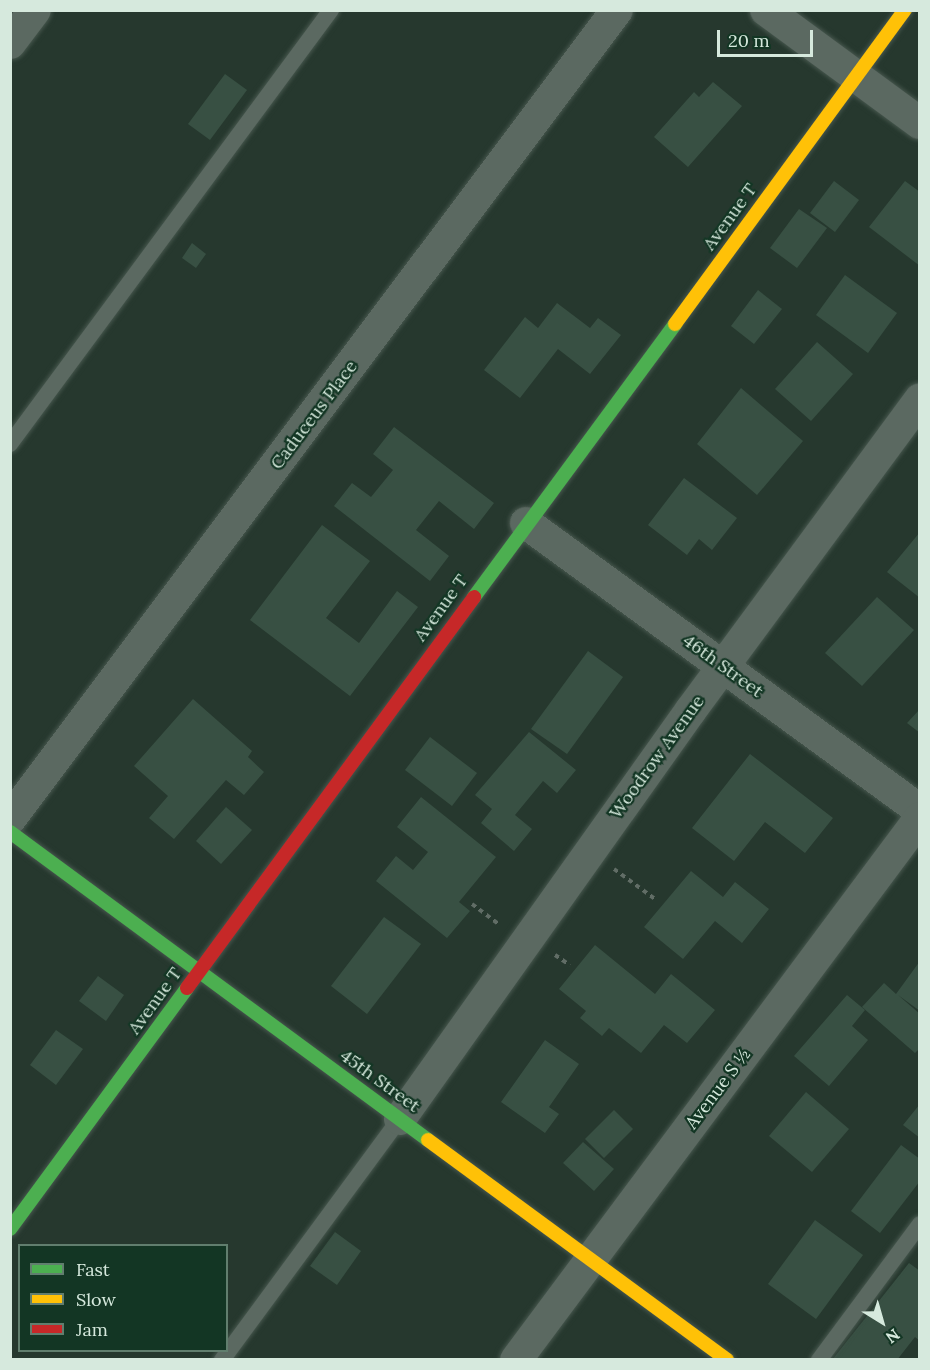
<!DOCTYPE html>
<meta charset="utf-8">
<style>
body{margin:0}
#map{position:relative;width:930px;height:1370px;overflow:hidden;background:#26382e;font-family:Lora,serif}
div>[style]{position:absolute}
.building>*{inset:0;background:#385043}
.path>*{height:4px;margin-top:-2px;transform-origin:0;background:repeating-linear-gradient(90deg,#616d66 0 4.5px,transparent 0 9px)}
.roads{filter:drop-shadow(0 0 2px #46564d) drop-shadow(0 0 2px #46564d)}
.lane>*{height:16px;margin:-8px;padding:0 8px;transform-origin:8px;border-radius:8px;background:#5b6961}
.street>*{height:32px;margin:-16px;padding:0 16px;transform-origin:16px;border-radius:16px;background:#5b6961}
.fast>*{height:14px;margin:-7px;padding:0 7px;transform-origin:7px;border-radius:7px;background:#4caf50}
.slow>*{height:14px;margin:-7px;padding:0 7px;transform-origin:7px;border-radius:7px;background:#ffc107}
.jam>*{height:14px;margin:-7px;padding:0 7px;transform-origin:7px;border-radius:7px;background:#c62828}
span{translate:-50% -50%;white-space:nowrap;text-align:center;line-height:1.15;-webkit-text-stroke:4.5px #133624;paint-order:stroke}
.street-label{font-size:18px;color:#d6e9dd}
.frame{position:absolute;inset:0;border:12px solid #d6e9dd;pointer-events:none}
.legend{position:absolute;left:18px;top:1244px;width:210px;height:108px;box-sizing:border-box;background:#133624;border:2px solid #617e6e;margin:0;padding:8px 10px;list-style:none;font-size:18px;color:#d6e9dd}
.legend li{display:flex;align-items:center;gap:12px;height:30px}
.legend b{width:30px;border:2px solid #617e6e}
.north{position:absolute;left:852px;top:1292px;width:60px;height:60px;-webkit-text-stroke:4px #133624;paint-order:stroke;rotate:143deg;font-size:16px;font-weight:700;line-height:24px;text-align:center;color:#d6e9dd}
.north::after{content:'';display:block;margin:auto;width:21px;height:27px;background:#d6e9dd;clip-path:polygon(50% 0,100% 100%,50% 72%,0 100%)}
.scale{position:absolute;left:717px;top:30px;width:96px;height:27px;box-sizing:border-box;border:3px solid #d6e9dd;border-top:0;padding-left:8px;font-size:18px;line-height:21px;white-space:nowrap;color:#d6e9dd;-webkit-text-stroke:4px #133624;paint-order:stroke}
</style>
<div id="map">
<div class="building">
<i style="clip-path:polygon(225px 74px,247px 90px,210px 140px,188px 124px)"></i>
<i style="clip-path:polygon(713px 82px,742px 106px,688px 167px,654px 137px,694px 92px,699px 97px)"></i>
<i style="clip-path:polygon(834px 181px,859px 200px,835px 232px,810px 213px)"></i>
<i style="clip-path:polygon(905px 181px,920px 192px,920px 266px,869px 227px)"></i>
<i style="clip-path:polygon(799px 209px,827px 228px,797px 268px,770px 248px)"></i>
<i style="clip-path:polygon(192px 243px,206px 254px,196px 268px,182px 258px)"></i>
<i style="clip-path:polygon(845px 275px,897px 313px,868px 353px,816px 315px)"></i>
<i style="clip-path:polygon(758px 290px,782px 309px,754px 344px,731px 326px)"></i>
<i style="clip-path:polygon(557px 303px,590px 328px,598px 318px,621px 335px,590px 374px,558px 349px,520px 398px,484px 370px,525px 317px,538px 328px)"></i>
<i style="clip-path:polygon(817px 342px,853px 374px,811px 421px,775px 389px)"></i>
<i style="clip-path:polygon(741px 388px,803px 441px,757px 495px,697px 444px)"></i>
<i style="clip-path:polygon(394px 427px,494px 503px,474px 529px,439px 501px,416px 530px,449px 556px,430px 581px,334px 506px,352px 483px,371px 497px,393px 470px,373px 454px)"></i>
<i style="clip-path:polygon(684px 478px,737px 518px,712px 550px,699px 539px,687px 555px,648px 525px)"></i>
<i style="clip-path:polygon(322px 525px,370px 561px,326px 618px,359px 643px,397px 591px,418px 607px,350px 696px,250px 620px)"></i>
<i style="clip-path:polygon(920px 532px,920px 598px,887px 572px)"></i>
<i style="clip-path:polygon(877px 597px,914px 630px,862px 686px,825px 653px)"></i>
<i style="clip-path:polygon(588px 651px,623px 677px,567px 754px,531px 729px)"></i>
<i style="clip-path:polygon(193px 699px,252px 751px,248px 757px,264px 772px,244px 795px,226px 780px,174px 839px,149px 818px,168px 796px,134px 766px)"></i>
<i style="clip-path:polygon(920px 709px,920px 733px,907px 723px)"></i>
<i style="clip-path:polygon(529px 732px,576px 770px,557px 793px,543px 781px,515px 815px,532px 829px,514px 851px,481px 823px,492px 809px,475px 795px)"></i>
<i style="clip-path:polygon(430px 737px,477px 773px,452px 806px,405px 770px)"></i>
<i style="clip-path:polygon(750px 754px,833px 818px,805px 853px,765px 822px,734px 861px,692px 828px)"></i>
<i style="clip-path:polygon(421px 797px,496px 857px,459px 902px,470px 911px,447px 938px,376px 881px,396px 856px,413px 870px,428px 852px,397px 827px)"></i>
<i style="clip-path:polygon(226px 807px,252px 830px,221px 864px,196px 841px)"></i>
<i style="clip-path:polygon(691px 871px,723px 897px,735px 882px,769px 909px,742px 943px,715px 921px,683px 959px,644px 927px)"></i>
<i style="clip-path:polygon(384px 917px,421px 944px,367px 1014px,331px 986px)"></i>
<i style="clip-path:polygon(595px 945px,655px 994px,671px 974px,715px 1010px,687px 1043px,664px 1025px,641px 1053px,609px 1028px,602px 1036px,580px 1018px,586px 1011px,559px 989px)"></i>
<i style="clip-path:polygon(920px 961px,920px 1011px,898px 995px,920px 1014px,920px 1048px,915px 1053px,862px 1007px,884px 983px,896px 994px)"></i>
<i style="clip-path:polygon(98px 976px,124px 995px,106px 1021px,79px 1001px)"></i>
<i style="clip-path:polygon(847px 995px,865px 1010px,852px 1026px,868px 1040px,829px 1086px,794px 1056px)"></i>
<i style="clip-path:polygon(56px 1030px,83px 1049px,56px 1085px,30px 1065px)"></i>
<i style="clip-path:polygon(545px 1040px,579px 1064px,549px 1107px,559px 1114px,545px 1133px,501px 1102px)"></i>
<i style="clip-path:polygon(806px 1092px,849px 1129px,812px 1172px,769px 1136px)"></i>
<i style="clip-path:polygon(920px 1104px,920px 1138px,903px 1125px)"></i>
<i style="clip-path:polygon(614px 1110px,633px 1129px,604px 1158px,585px 1139px)"></i>
<i style="clip-path:polygon(583px 1142px,614px 1169px,594px 1191px,563px 1163px)"></i>
<i style="clip-path:polygon(901px 1145px,920px 1159px,920px 1181px,880px 1233px,851px 1211px)"></i>
<i style="clip-path:polygon(815px 1220px,863px 1255px,816px 1319px,768px 1284px)"></i>
<i style="clip-path:polygon(335px 1232px,361px 1251px,337px 1285px,310px 1266px)"></i>
<i style="clip-path:polygon(909px 1263px,920px 1271px,920px 1341px,915px 1337px,897px 1360px,832px 1360px)"></i>
</div>
<div class="path">
<i style="left:614px;top:869px;width:51px;rotate:36.2deg"></i>
<i style="left:472px;top:904px;width:35px;rotate:37deg"></i>
<i style="left:555px;top:955px;width:18px;rotate:34deg"></i>
</div>
<div class="roads">
<div class="lane">
<i style="left:10px;top:444px;width:540px;rotate:-53.51deg"></i>
<i style="left:222px;top:1360px;width:300px;rotate:-53.6deg"></i>
<i style="left:819px;top:1360px;width:169px;rotate:-53.4deg"></i>
</div>
<div class="street">
<i style="left:766px;top:10px;width:191px;rotate:36.3deg"></i>
<i style="left:10px;top:43px;width:41px;rotate:-52.9deg"></i>
<i style="left:526px;top:523px;width:487px;rotate:36.1deg"></i>
<i style="left:10px;top:819px;width:1011px;rotate:-53.12deg"></i>
<i style="left:400px;top:1119px;width:502px;rotate:-54.57deg"></i>
<i style="left:691px;top:710px;width:386px;rotate:-53.6deg"></i>
<i style="left:516px;top:1360px;width:676px;rotate:-53.3deg"></i>
</div>
<div class="fast">
<i style="left:474px;top:597px;width:339px;rotate:-53.6deg"></i>
<i style="left:10px;top:832px;width:519px;rotate:36.38deg"></i>
<i style="left:10px;top:1229px;width:299px;rotate:-53.7deg"></i>
</div>
<div class="slow">
<i style="left:675px;top:324px;width:389px;rotate:-53.8deg"></i>
<i style="left:428px;top:1140px;width:371px;rotate:36.3deg"></i>
</div>
<div class="jam">
<i style="left:187px;top:988px;width:485px;rotate:-53.7deg"></i>
</div>
</div>
<div class="street-label">
<span style="left:730px;top:217px;rotate:-54deg">Avenue T</span>
<span style="left:314px;top:415px;rotate:-53deg">Caduceus Place</span>
<span style="left:441px;top:608px;rotate:-54deg">Avenue T</span>
<span style="left:723px;top:666px;rotate:36deg">46th Street</span>
<span style="left:657px;top:757px;rotate:-54deg">Woodrow Avenue</span>
<span style="left:155px;top:1001px;rotate:-54deg">Avenue T</span>
<span style="left:380px;top:1081px;rotate:36deg">45th Street</span>
<span style="left:718px;top:1089px;rotate:-53deg">Avenue S ½</span>
</div>
<div class="frame"></div>
<ul class="legend">
<li><b style="height:8px;background:#4caf50"></b>Fast</li>
<li><b style="height:8px;background:#ffc107"></b>Slow</li>
<li><b style="height:8px;background:#c62828"></b>Jam</li>
</ul>
<div class="north">N</div>
<div class="scale">20 m</div>
</div>
